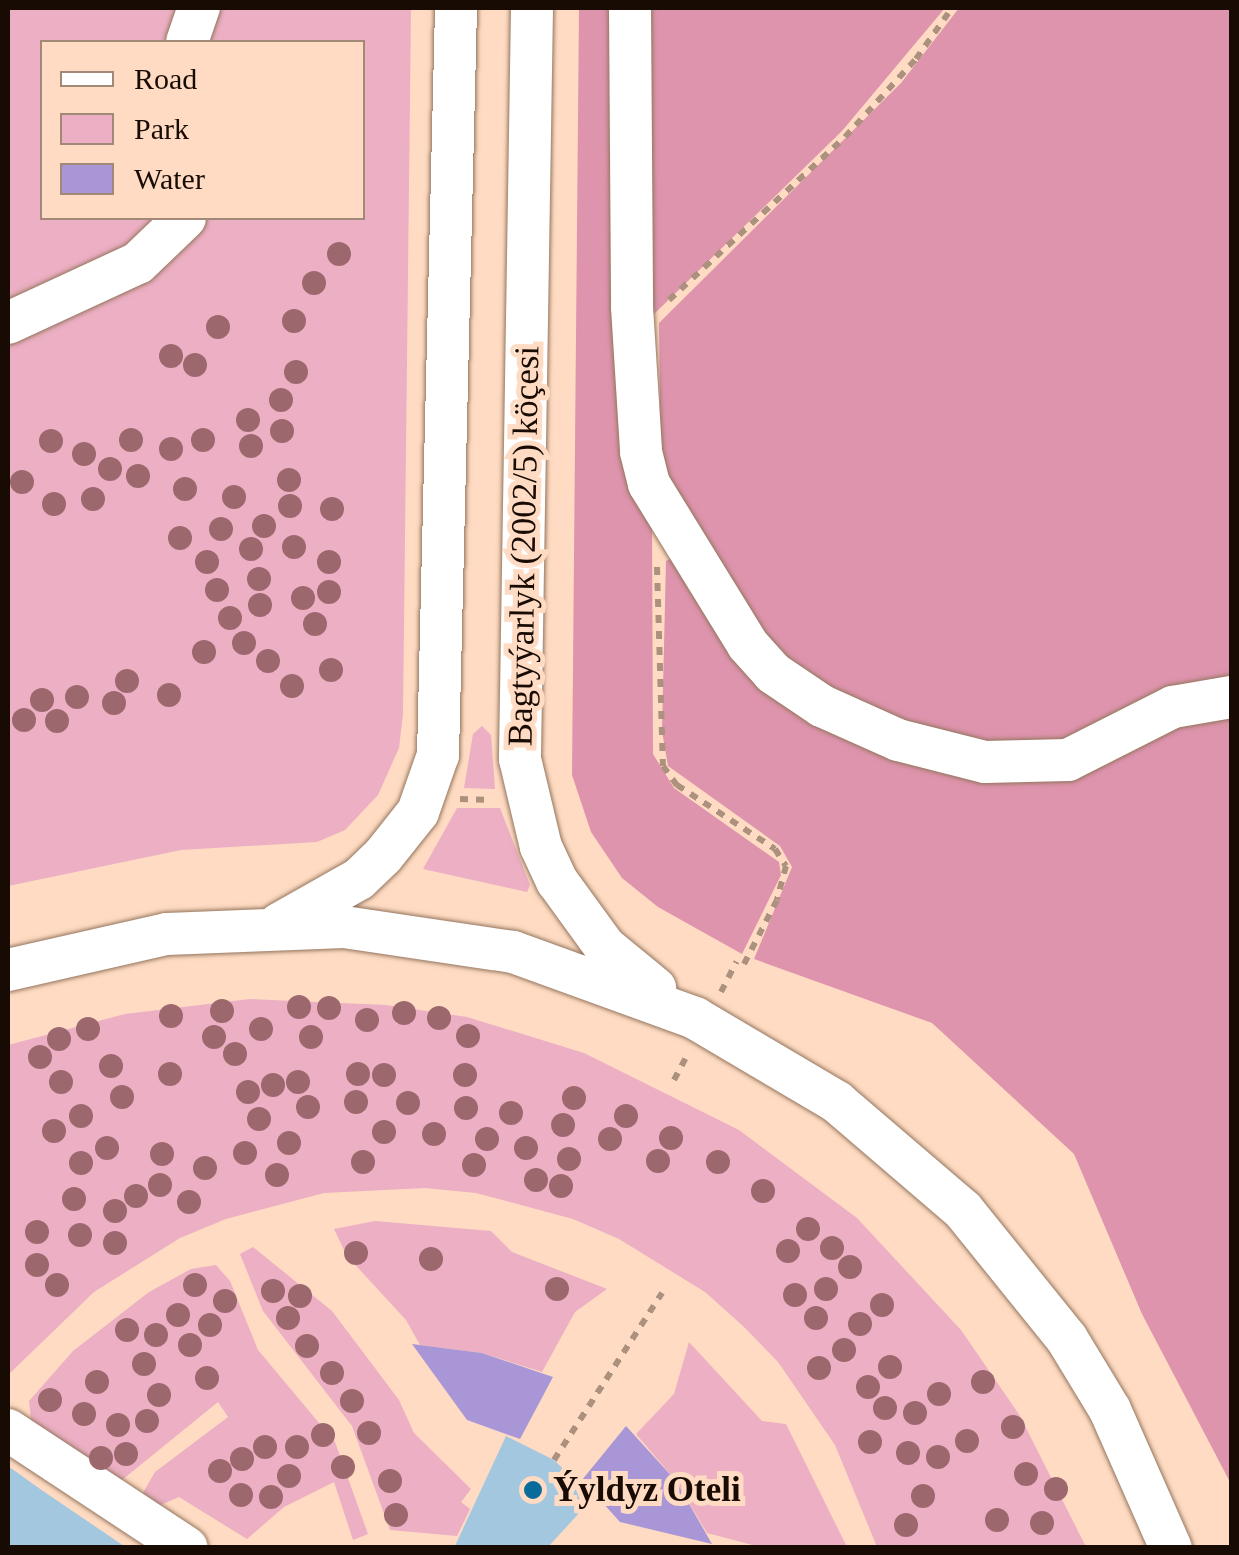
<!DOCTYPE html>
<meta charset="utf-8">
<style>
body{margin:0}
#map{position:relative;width:1239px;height:1555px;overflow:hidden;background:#fedbc2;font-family:"Times New Roman",serif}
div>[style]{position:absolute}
.green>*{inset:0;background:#ecafc3}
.forest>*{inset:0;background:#de94ad}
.water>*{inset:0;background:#a996d7}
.building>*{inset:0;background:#a3c7df}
.path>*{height:6px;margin-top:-3px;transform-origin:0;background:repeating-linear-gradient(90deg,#ac917f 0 8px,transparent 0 16px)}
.roads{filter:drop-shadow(0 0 2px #94755e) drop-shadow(0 0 2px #94755e)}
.minor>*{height:42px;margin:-21px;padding:0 21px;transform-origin:21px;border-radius:21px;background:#fff}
.trees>*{width:24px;height:24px;margin:-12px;border-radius:50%;background:#9c686e}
.dots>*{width:28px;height:28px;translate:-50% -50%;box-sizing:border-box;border:5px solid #fedbc2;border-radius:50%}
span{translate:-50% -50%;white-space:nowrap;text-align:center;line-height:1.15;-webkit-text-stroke:10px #fedbc2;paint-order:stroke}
.street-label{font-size:35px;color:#170b04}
.poi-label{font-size:35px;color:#170b04;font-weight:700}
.left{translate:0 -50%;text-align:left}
.frame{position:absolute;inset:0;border:10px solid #170b04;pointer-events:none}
.legend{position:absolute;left:40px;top:40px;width:325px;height:180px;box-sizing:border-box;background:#fedbc2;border:2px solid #a28876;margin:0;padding:12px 18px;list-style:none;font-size:30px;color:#170b04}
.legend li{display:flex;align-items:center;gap:20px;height:50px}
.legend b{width:50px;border:2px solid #a28876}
</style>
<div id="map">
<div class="green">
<i style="clip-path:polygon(evenodd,8px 8px,411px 8px,403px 714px,399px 748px,378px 795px,345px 830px,317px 842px,181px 850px,8px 886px,8px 8px,42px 42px,362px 42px,362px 218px,42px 218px,42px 42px)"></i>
<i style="clip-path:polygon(482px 726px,491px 735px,495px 789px,464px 788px,473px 734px)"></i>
<i style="clip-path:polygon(457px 808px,500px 808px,530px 885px,527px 892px,423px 869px)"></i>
<i style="clip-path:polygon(250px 999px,386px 1005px,467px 1017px,584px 1053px,739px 1130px,857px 1218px,961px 1330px,1020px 1416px,1086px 1547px,877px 1547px,835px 1445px,778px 1362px,743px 1326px,705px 1292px,619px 1239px,573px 1219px,476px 1193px,425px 1188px,324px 1193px,226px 1219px,180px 1238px,94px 1292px,8px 1375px,8px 1045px,125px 1014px)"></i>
<i style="clip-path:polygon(375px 1221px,491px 1231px,512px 1252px,607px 1289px,575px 1312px,542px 1372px,482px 1353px,420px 1345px,406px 1320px,347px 1256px,334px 1229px)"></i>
<i style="clip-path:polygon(253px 1247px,332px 1311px,399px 1400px,414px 1433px,471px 1489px,461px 1502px,470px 1509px,457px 1536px,390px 1530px,352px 1426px,263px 1311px,240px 1254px)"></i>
<i style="clip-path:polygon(216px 1265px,230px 1281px,258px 1350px,335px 1442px,368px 1534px,353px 1540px,334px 1482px,284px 1507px,247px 1539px,179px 1497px,154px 1508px,140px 1498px,155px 1472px,228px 1417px,218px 1402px,122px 1480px,32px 1428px,29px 1401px,73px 1351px,149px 1292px,191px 1269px)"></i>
<i style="clip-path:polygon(689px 1342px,762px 1421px,786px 1424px,847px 1547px,760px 1547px,707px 1533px,676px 1481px,636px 1434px,674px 1394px)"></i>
</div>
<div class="forest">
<i style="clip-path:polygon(579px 8px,622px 8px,652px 517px,653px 754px,674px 788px,779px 862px,781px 875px,742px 954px,658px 907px,622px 878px,591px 832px,572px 775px)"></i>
<i style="clip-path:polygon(640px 8px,945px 8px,842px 131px,652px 316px)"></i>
<i style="clip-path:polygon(959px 8px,1231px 8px,1231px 674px,1064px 745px,957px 745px,777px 664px,661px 483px,659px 323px,901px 83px)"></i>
<i style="clip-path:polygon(682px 553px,740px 651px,949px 766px,1231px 718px,1231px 1484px,1142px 1314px,1074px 1154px,932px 1023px,754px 959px,792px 867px,780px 846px,668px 766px,662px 731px,666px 561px)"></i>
</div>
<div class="water">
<i style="clip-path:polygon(412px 1344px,482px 1353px,553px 1377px,520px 1439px,467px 1420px)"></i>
<i style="clip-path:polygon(626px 1426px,676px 1481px,712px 1544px,620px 1522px,582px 1480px)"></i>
</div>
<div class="building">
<i style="clip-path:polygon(506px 1436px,554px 1460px,593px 1498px,547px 1548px,454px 1548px)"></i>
<i style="clip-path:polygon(8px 1466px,43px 1491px,127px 1548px,8px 1548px)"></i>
</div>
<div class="path">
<i style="left:669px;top:300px;width:240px;rotate:-42.8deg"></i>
<i style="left:845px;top:137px;width:105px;rotate:-47.7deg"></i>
<i style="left:916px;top:59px;width:62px;rotate:-54.8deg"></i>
<i style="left:657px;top:567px;width:199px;rotate:88.3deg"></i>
<i style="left:663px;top:766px;width:24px;rotate:54deg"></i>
<i style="left:677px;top:785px;width:117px;rotate:33.1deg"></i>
<i style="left:775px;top:849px;width:20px;rotate:57deg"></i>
<i style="left:786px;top:866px;width:35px;rotate:105deg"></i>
<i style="left:777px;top:900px;width:74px;rotate:117.3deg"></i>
<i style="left:460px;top:799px;width:32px;rotate:2deg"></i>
<i style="left:721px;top:992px;width:34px;rotate:-63deg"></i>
<i style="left:674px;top:1080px;width:27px;rotate:-62deg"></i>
<i style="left:554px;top:1460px;width:199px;rotate:-57.1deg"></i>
</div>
<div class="roads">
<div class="minor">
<i style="left:532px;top:8px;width:751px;rotate:90.92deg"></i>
<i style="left:520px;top:759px;width:90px;rotate:76.6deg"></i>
<i style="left:541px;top:847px;width:38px;rotate:65deg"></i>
<i style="left:557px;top:881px;width:82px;rotate:54deg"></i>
<i style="left:605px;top:947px;width:65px;rotate:39.4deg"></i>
<i style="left:630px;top:8px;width:299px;rotate:89.6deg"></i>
<i style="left:632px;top:307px;width:145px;rotate:86.4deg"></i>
<i style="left:641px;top:452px;width:33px;rotate:76deg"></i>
<i style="left:649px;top:484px;width:189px;rotate:58.4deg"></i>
<i style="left:748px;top:645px;width:38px;rotate:48deg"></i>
<i style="left:773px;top:673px;width:59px;rotate:34deg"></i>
<i style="left:822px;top:706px;width:83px;rotate:24.1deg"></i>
<i style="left:898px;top:740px;width:90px;rotate:14.2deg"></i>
<i style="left:985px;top:762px;width:83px;rotate:-1.4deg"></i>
<i style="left:1068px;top:760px;width:118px;rotate:-26.8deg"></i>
<i style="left:1173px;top:707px;width:59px;rotate:-9.8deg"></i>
<i style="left:187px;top:42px;width:36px;rotate:-71deg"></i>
<i style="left:8px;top:323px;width:143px;rotate:-24.8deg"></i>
<i style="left:138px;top:263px;width:65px;rotate:-43.8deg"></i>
<i style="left:279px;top:924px;width:92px;rotate:-29.4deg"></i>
<i style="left:359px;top:879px;width:33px;rotate:-44deg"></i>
<i style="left:383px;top:856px;width:56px;rotate:-51.5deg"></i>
<i style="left:418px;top:812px;width:60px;rotate:-70.7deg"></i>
<i style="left:438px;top:755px;width:747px;rotate:-88.62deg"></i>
<i style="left:8px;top:970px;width:163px;rotate:-12.8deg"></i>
<i style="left:167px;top:934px;width:177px;rotate:-2.3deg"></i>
<i style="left:344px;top:927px;width:171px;rotate:8.4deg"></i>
<i style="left:513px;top:952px;width:194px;rotate:19.9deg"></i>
<i style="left:695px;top:1018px;width:165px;rotate:30.6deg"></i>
<i style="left:837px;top:1102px;width:166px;rotate:40.6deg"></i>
<i style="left:963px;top:1210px;width:166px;rotate:51.1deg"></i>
<i style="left:1067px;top:1339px;width:83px;rotate:58.8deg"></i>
<i style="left:1110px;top:1410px;width:151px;rotate:66.2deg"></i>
<i style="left:8px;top:1430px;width:214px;rotate:33.4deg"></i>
</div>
</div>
<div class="trees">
<i style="left:339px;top:254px"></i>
<i style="left:314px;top:283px"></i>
<i style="left:294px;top:321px"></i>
<i style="left:218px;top:327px"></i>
<i style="left:171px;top:356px"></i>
<i style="left:195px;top:365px"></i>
<i style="left:296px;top:372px"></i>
<i style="left:281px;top:400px"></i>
<i style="left:248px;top:420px"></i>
<i style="left:282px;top:431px"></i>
<i style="left:131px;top:440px"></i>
<i style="left:203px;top:440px"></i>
<i style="left:51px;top:441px"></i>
<i style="left:251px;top:446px"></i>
<i style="left:171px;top:449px"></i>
<i style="left:84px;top:454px"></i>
<i style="left:110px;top:469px"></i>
<i style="left:138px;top:476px"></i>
<i style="left:289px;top:480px"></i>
<i style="left:22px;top:482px"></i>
<i style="left:185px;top:489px"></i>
<i style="left:234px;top:497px"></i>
<i style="left:93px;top:499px"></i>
<i style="left:54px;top:504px"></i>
<i style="left:290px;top:506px"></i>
<i style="left:332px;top:509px"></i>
<i style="left:264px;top:526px"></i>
<i style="left:221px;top:529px"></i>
<i style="left:180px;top:538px"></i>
<i style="left:294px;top:547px"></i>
<i style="left:251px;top:549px"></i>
<i style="left:207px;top:562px"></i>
<i style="left:329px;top:562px"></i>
<i style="left:259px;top:579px"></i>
<i style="left:217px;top:590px"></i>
<i style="left:329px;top:592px"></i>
<i style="left:303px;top:598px"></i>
<i style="left:260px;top:605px"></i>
<i style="left:230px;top:618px"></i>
<i style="left:315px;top:624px"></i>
<i style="left:244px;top:643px"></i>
<i style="left:204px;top:652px"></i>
<i style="left:268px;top:661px"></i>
<i style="left:331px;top:670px"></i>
<i style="left:127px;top:681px"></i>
<i style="left:292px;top:686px"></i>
<i style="left:169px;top:695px"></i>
<i style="left:77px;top:697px"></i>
<i style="left:42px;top:700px"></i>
<i style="left:114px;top:703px"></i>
<i style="left:24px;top:720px"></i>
<i style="left:57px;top:721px"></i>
<i style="left:299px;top:1007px"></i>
<i style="left:329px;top:1008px"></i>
<i style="left:222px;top:1011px"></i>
<i style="left:404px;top:1013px"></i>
<i style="left:171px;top:1016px"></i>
<i style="left:439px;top:1018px"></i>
<i style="left:367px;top:1020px"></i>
<i style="left:88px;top:1029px"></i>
<i style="left:261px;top:1029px"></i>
<i style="left:468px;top:1036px"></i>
<i style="left:214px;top:1037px"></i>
<i style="left:311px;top:1037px"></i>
<i style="left:59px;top:1039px"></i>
<i style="left:235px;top:1054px"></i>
<i style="left:40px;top:1057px"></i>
<i style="left:111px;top:1066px"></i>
<i style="left:170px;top:1074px"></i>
<i style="left:358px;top:1074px"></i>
<i style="left:384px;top:1075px"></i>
<i style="left:465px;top:1075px"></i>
<i style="left:61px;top:1082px"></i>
<i style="left:298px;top:1082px"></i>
<i style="left:273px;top:1085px"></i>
<i style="left:248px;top:1092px"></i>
<i style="left:122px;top:1097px"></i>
<i style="left:574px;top:1098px"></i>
<i style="left:356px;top:1102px"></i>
<i style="left:408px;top:1103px"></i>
<i style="left:308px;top:1107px"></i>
<i style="left:466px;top:1108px"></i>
<i style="left:511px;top:1113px"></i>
<i style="left:81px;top:1116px"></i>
<i style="left:626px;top:1116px"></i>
<i style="left:259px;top:1119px"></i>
<i style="left:563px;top:1125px"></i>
<i style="left:54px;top:1131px"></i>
<i style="left:384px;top:1132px"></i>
<i style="left:434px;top:1134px"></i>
<i style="left:671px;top:1138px"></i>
<i style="left:487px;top:1139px"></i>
<i style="left:610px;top:1139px"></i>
<i style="left:289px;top:1143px"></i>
<i style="left:107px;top:1148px"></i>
<i style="left:526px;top:1148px"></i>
<i style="left:245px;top:1153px"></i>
<i style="left:162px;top:1154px"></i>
<i style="left:569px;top:1159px"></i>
<i style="left:658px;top:1161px"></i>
<i style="left:363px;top:1162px"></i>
<i style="left:718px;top:1162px"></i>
<i style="left:81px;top:1163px"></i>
<i style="left:474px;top:1165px"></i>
<i style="left:205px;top:1168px"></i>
<i style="left:277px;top:1175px"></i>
<i style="left:536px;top:1180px"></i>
<i style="left:160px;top:1185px"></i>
<i style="left:561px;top:1186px"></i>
<i style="left:763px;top:1191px"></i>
<i style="left:136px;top:1196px"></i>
<i style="left:74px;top:1199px"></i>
<i style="left:189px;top:1202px"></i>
<i style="left:115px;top:1211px"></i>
<i style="left:808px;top:1229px"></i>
<i style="left:37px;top:1232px"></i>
<i style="left:80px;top:1235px"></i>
<i style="left:115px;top:1243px"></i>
<i style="left:832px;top:1248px"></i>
<i style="left:788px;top:1251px"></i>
<i style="left:356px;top:1253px"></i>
<i style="left:431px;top:1259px"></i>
<i style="left:37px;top:1265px"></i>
<i style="left:850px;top:1267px"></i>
<i style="left:57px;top:1285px"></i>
<i style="left:195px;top:1285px"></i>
<i style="left:557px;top:1289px"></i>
<i style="left:826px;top:1289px"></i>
<i style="left:273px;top:1291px"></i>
<i style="left:795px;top:1295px"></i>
<i style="left:300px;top:1296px"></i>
<i style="left:225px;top:1301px"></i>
<i style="left:882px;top:1305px"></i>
<i style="left:178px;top:1315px"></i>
<i style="left:288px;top:1318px"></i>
<i style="left:816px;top:1318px"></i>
<i style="left:860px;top:1324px"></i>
<i style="left:210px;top:1325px"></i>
<i style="left:127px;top:1330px"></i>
<i style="left:156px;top:1335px"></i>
<i style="left:190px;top:1345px"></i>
<i style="left:307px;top:1346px"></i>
<i style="left:844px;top:1350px"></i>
<i style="left:144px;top:1364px"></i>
<i style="left:890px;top:1367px"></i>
<i style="left:819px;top:1368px"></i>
<i style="left:332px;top:1373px"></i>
<i style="left:207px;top:1378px"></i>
<i style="left:97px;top:1382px"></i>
<i style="left:983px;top:1382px"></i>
<i style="left:868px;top:1387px"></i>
<i style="left:939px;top:1394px"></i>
<i style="left:159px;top:1395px"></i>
<i style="left:50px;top:1400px"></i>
<i style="left:352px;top:1401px"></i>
<i style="left:885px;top:1408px"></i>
<i style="left:915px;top:1413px"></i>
<i style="left:84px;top:1414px"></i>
<i style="left:147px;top:1421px"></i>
<i style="left:118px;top:1425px"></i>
<i style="left:1013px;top:1427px"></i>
<i style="left:369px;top:1433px"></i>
<i style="left:323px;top:1435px"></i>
<i style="left:967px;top:1441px"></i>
<i style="left:870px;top:1442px"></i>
<i style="left:265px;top:1447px"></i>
<i style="left:297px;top:1447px"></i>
<i style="left:908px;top:1453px"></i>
<i style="left:126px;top:1454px"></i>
<i style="left:938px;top:1457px"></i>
<i style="left:101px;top:1458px"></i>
<i style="left:242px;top:1459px"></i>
<i style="left:343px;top:1467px"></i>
<i style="left:220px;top:1471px"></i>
<i style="left:1026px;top:1474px"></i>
<i style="left:289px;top:1476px"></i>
<i style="left:390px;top:1481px"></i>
<i style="left:1056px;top:1489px"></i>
<i style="left:241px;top:1495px"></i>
<i style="left:923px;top:1496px"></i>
<i style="left:271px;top:1497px"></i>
<i style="left:396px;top:1515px"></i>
<i style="left:997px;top:1520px"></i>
<i style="left:1042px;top:1523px"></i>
<i style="left:906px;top:1525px"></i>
</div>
<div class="dots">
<i style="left:533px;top:1490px;background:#086b99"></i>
</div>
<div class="street-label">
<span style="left:524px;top:546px;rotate:-89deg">Bagtyýarlyk (2002/5) köçesi</span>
</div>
<div class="poi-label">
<span class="left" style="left:553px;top:1490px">Ýyldyz Oteli</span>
</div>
<div class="frame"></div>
<ul class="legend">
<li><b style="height:12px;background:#fff"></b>Road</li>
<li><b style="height:28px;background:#ecafc3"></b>Park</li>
<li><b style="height:28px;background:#a996d7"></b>Water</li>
</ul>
</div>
